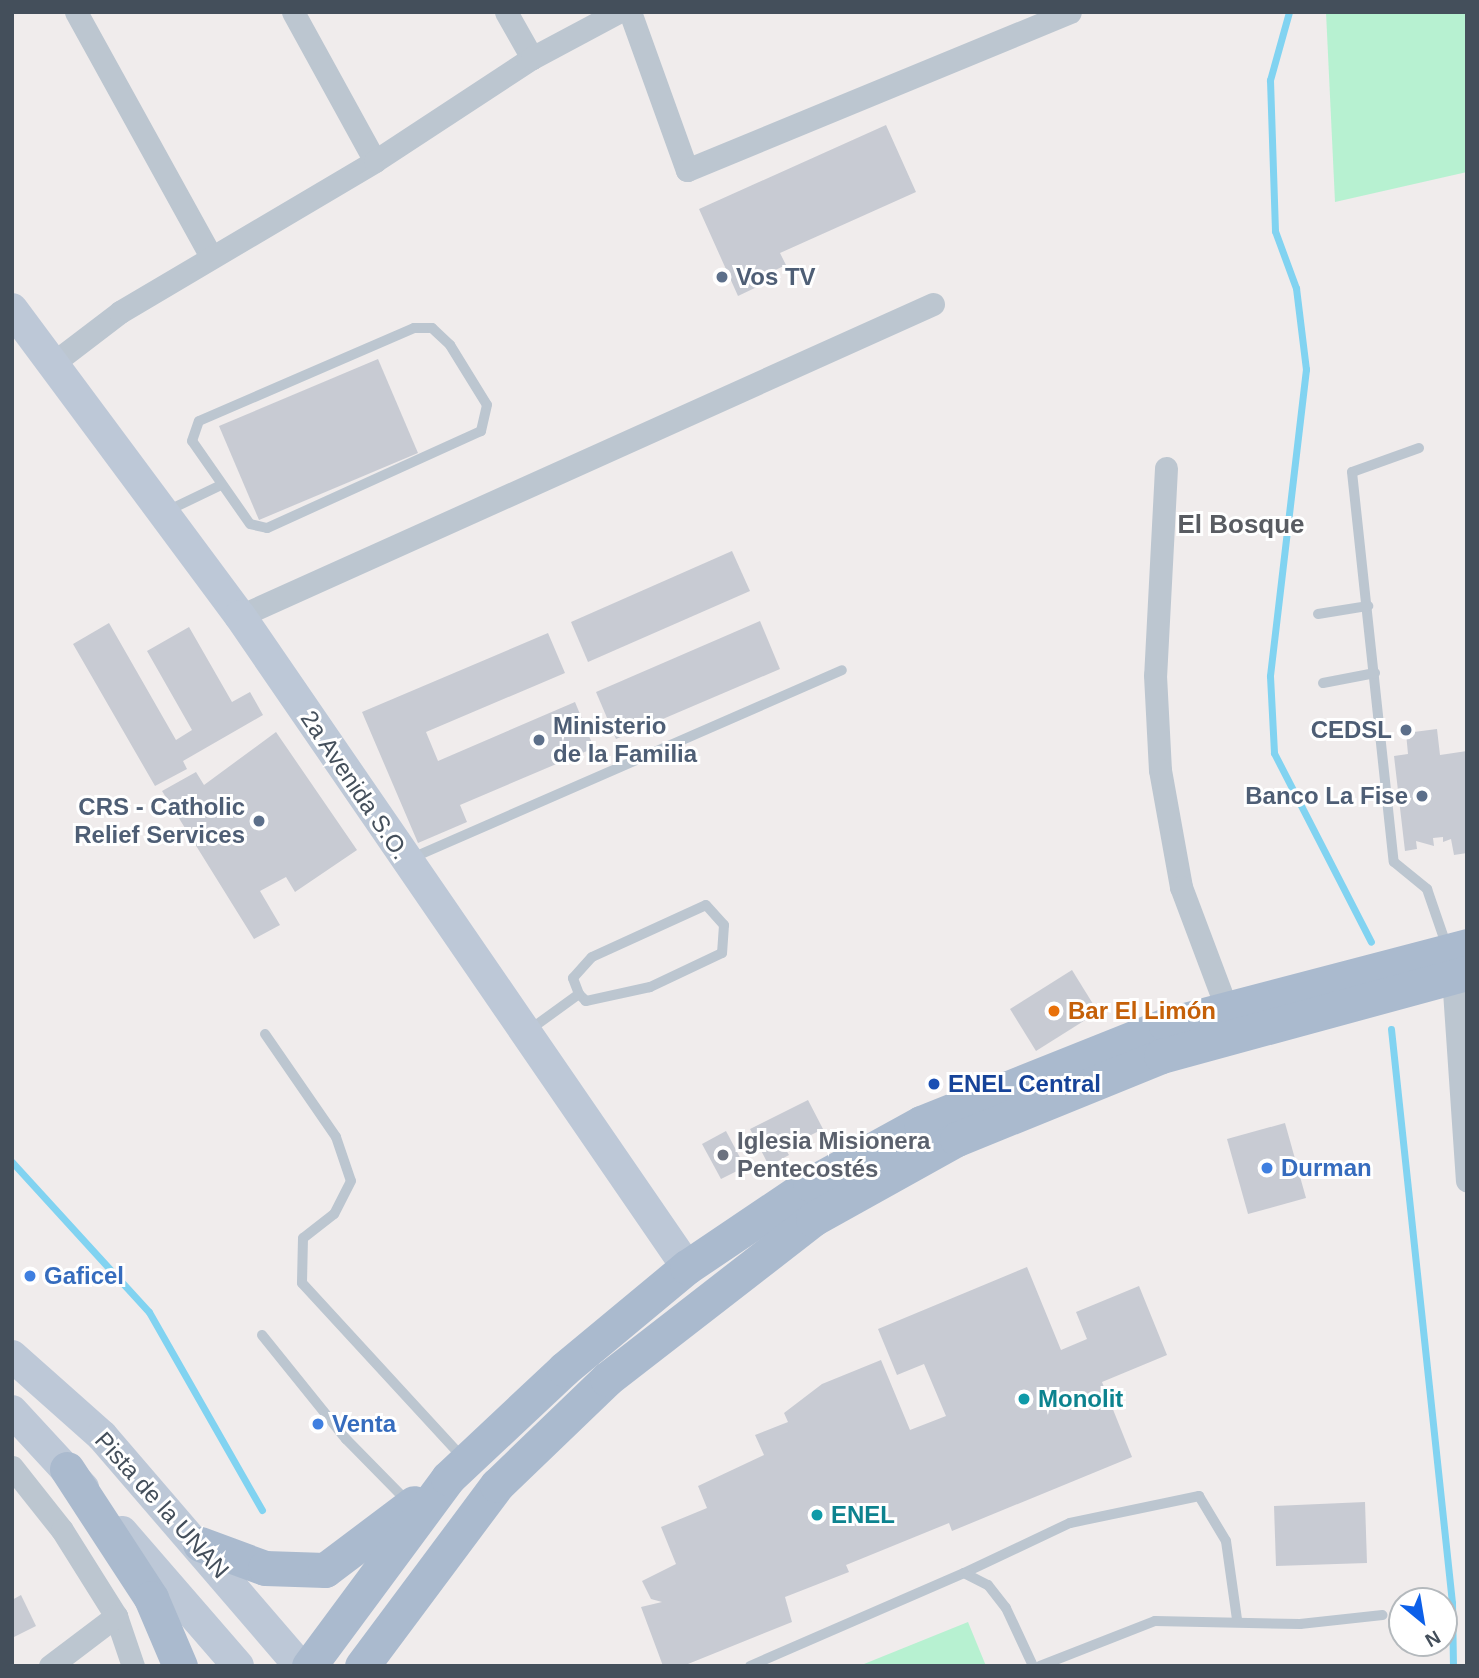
<!DOCTYPE html>
<meta charset="utf-8">
<style>
body{margin:0}
#map{position:relative;width:1479px;height:1678px;overflow:hidden;background:#f0ecec;font-family:Arial,sans-serif}
div>[style]{position:absolute}
.green>*{inset:0;background:#b7f1d1}
.stream>*{height:7px;margin:-3.5px;padding:0 3.5px;transform-origin:3.5px;border-radius:3.5px;background:#81d3f1}
.building>*{inset:0;background:#c8cbd3}
.lane>*{height:10px;margin:-5px;padding:0 5px;transform-origin:5px;border-radius:5px;background:#bcc6d0}
.street>*{height:23px;margin:-11.5px;padding:0 11.5px;transform-origin:11.5px;border-radius:11.5px;background:#bcc6d0}
.secondary>*{height:32px;margin:-16px;padding:0 16px;transform-origin:16px;border-radius:16px;background:#bdc8d7}
.primary>*{height:35px;margin:-17.5px;padding:0 17.5px;transform-origin:17.5px;border-radius:17.5px;background:#aabace}
.dots>*{width:19px;height:19px;translate:-50% -50%;box-sizing:border-box;border:4px solid #fff;border-radius:50%}
span{translate:-50% -50%;white-space:nowrap;text-align:center;line-height:1.15;-webkit-text-stroke:6px #fff;paint-order:stroke}
.service-label{font-size:24px;color:#4e5e75;font-weight:700}
.left{translate:0 -50%;text-align:left}
.right{translate:-100% -50%;text-align:right}
.street-label{font-size:24px;color:#444f5b}
.food-label{font-size:24px;color:#c56008;font-weight:700}
.transit-label{font-size:24px;color:#164399;font-weight:700}
.worship-label{font-size:24px;color:#5b616d;font-weight:700}
.shop-label{font-size:24px;color:#366cbe;font-weight:700}
.culture-label{font-size:24px;color:#0d838f;font-weight:700}
.neighbourhood-label{font-size:26px;color:#595c62;font-weight:700}
.frame{position:absolute;inset:0;border:14px solid #444f5b;pointer-events:none}
.north{position:absolute;left:1388px;top:1587px;width:70px;height:70px;box-sizing:border-box;background:#fff;border:2px solid #b4b9bd;border-radius:50%;rotate:150deg;font-size:19px;font-weight:700;line-height:28px;text-align:center;color:#444f5b}
.north::after{content:'';display:block;margin:auto;width:24px;height:32px;background:#0d60e9;clip-path:polygon(50% 0,100% 100%,50% 72%,0 100%)}
</style>
<div id="map">
<div class="green">
<i style="clip-path:polygon(1326px 12px,1467px 12px,1467px 172px,1335px 202px)"></i>
<i style="clip-path:polygon(968px 1622px,986px 1666px,859px 1666px)"></i>
</div>
<div class="stream">
<i style="left:1289px;top:12px;width:71px;rotate:105.6deg"></i>
<i style="left:1270px;top:80px;width:151px;rotate:88.1deg"></i>
<i style="left:1275px;top:231px;width:61px;rotate:69.8deg"></i>
<i style="left:1296px;top:288px;width:82px;rotate:83deg"></i>
<i style="left:1306px;top:369px;width:309px;rotate:96.7deg"></i>
<i style="left:1270px;top:676px;width:77px;rotate:87deg"></i>
<i style="left:1274px;top:753px;width:212px;rotate:62.8deg"></i>
<i style="left:1391px;top:1029px;width:577px;rotate:83.93deg"></i>
<i style="left:1452px;top:1603px;width:63px;rotate:89.1deg"></i>
<i style="left:12px;top:1162px;width:203px;rotate:47.6deg"></i>
<i style="left:149px;top:1312px;width:228px;rotate:60.3deg"></i>
</div>
<div class="building">
<i style="clip-path:polygon(886px 125px,916px 192px,780px 253px,786px 265px,756px 279px,759px 286px,738px 296px,699px 209px)"></i>
<i style="clip-path:polygon(378px 359px,418px 453px,259px 520px,219px 426px)"></i>
<i style="clip-path:polygon(732px 551px,750px 591px,588px 662px,571px 622px)"></i>
<i style="clip-path:polygon(760px 621px,780px 669px,616px 739px,596px 692px)"></i>
<i style="clip-path:polygon(109px 623px,176px 740px,192px 730px,147px 651px,189px 627px,232px 702px,250px 692px,263px 715px,183px 761px,187px 769px,155px 786px,73px 644px)"></i>
<i style="clip-path:polygon(548px 633px,565px 673px,426px 732px,438px 761px,575px 702px,594px 748px,460px 805px,467px 822px,418px 843px,362px 712px)"></i>
<i style="clip-path:polygon(1437px 729px,1440px 755px,1467px 751px,1467px 853px,1454px 855px,1451px 839px,1443px 842px,1443px 837px,1433px 838px,1434px 846px,1416px 841px,1417px 849px,1405px 851px,1394px 756px,1408px 754px,1406px 733px)"></i>
<i style="clip-path:polygon(276px 732px,357px 850px,295px 892px,286px 877px,260px 891px,280px 925px,254px 939px,162px 791px,196px 772px,204px 785px)"></i>
<i style="clip-path:polygon(1072px 970px,1098px 1012px,1036px 1051px,1010px 1009px)"></i>
<i style="clip-path:polygon(808px 1100px,823px 1129px,785px 1148px,789px 1155px,769px 1166px,750px 1129px)"></i>
<i style="clip-path:polygon(1285px 1123px,1306px 1198px,1248px 1214px,1227px 1139px)"></i>
<i style="clip-path:polygon(726px 1131px,745px 1167px,721px 1179px,702px 1144px)"></i>
<i style="clip-path:polygon(1027px 1267px,1061px 1350px,1087px 1339px,1076px 1312px,1139px 1286px,1167px 1355px,1102px 1382px,1132px 1457px,952px 1531px,949px 1523px,846px 1565px,849px 1572px,785px 1597px,792px 1622px,683px 1666px,663px 1666px,641px 1607px,662px 1602px,651px 1599px,642px 1581px,676px 1564px,661px 1527px,707px 1508px,698px 1486px,764px 1455px,755px 1435px,788px 1422px,784px 1413px,822px 1384px,881px 1360px,910px 1430px,946px 1416px,924px 1364px,897px 1375px,878px 1329px)"></i>
<i style="clip-path:polygon(1365px 1502px,1367px 1563px,1276px 1566px,1274px 1506px)"></i>
<i style="clip-path:polygon(21px 1595px,36px 1626px,12px 1638px,12px 1600px)"></i>
</div>
<div class="lane">
<i style="left:414px;top:328px;width:18px"></i>
<i style="left:432px;top:328px;width:25px;rotate:43deg"></i>
<i style="left:450px;top:345px;width:70px;rotate:58.3deg"></i>
<i style="left:487px;top:405px;width:27px;rotate:103deg"></i>
<i style="left:481px;top:431px;width:235px;rotate:155.6deg"></i>
<i style="left:267px;top:528px;width:17px;rotate:-167deg"></i>
<i style="left:250px;top:524px;width:101px;rotate:-124.9deg"></i>
<i style="left:192px;top:441px;width:21px;rotate:-71deg"></i>
<i style="left:199px;top:421px;width:234px;rotate:-23.4deg"></i>
<i style="left:1419px;top:448px;width:71px;rotate:160.3deg"></i>
<i style="left:1352px;top:472px;width:392px;rotate:83.9deg"></i>
<i style="left:1394px;top:862px;width:43px;rotate:39.3deg"></i>
<i style="left:1427px;top:889px;width:61px;rotate:71deg"></i>
<i style="left:167px;top:511px;width:60px;rotate:-25.7deg"></i>
<i style="left:1318px;top:614px;width:51px;rotate:-9.1deg"></i>
<i style="left:1323px;top:683px;width:53px;rotate:-10.9deg"></i>
<i style="left:412px;top:858px;width:469px;rotate:-23.6deg"></i>
<i style="left:706px;top:905px;width:27px;rotate:48deg"></i>
<i style="left:724px;top:925px;width:28px;rotate:94deg"></i>
<i style="left:722px;top:953px;width:80px;rotate:154.7deg"></i>
<i style="left:650px;top:987px;width:66px;rotate:167.7deg"></i>
<i style="left:586px;top:1001px;width:10px;rotate:-135deg"></i>
<i style="left:579px;top:994px;width:17px;rotate:-111deg"></i>
<i style="left:573px;top:978px;width:28px;rotate:-48deg"></i>
<i style="left:592px;top:957px;width:125px;rotate:-24.5deg"></i>
<i style="left:528px;top:1031px;width:63px;rotate:-36deg"></i>
<i style="left:265px;top:1034px;width:125px;rotate:55.4deg"></i>
<i style="left:336px;top:1137px;width:46px;rotate:71.2deg"></i>
<i style="left:351px;top:1181px;width:37px;rotate:117deg"></i>
<i style="left:334px;top:1214px;width:39px;rotate:142deg"></i>
<i style="left:303px;top:1238px;width:45px;rotate:91.3deg"></i>
<i style="left:302px;top:1283px;width:236px;rotate:47.4deg"></i>
<i style="left:262px;top:1335px;width:134px;rotate:51.1deg"></i>
<i style="left:346px;top:1439px;width:90px;rotate:45.5deg"></i>
<i style="left:964px;top:1573px;width:117px;rotate:-25.3deg"></i>
<i style="left:1070px;top:1523px;width:132px;rotate:-11.8deg"></i>
<i style="left:1199px;top:1496px;width:52px;rotate:59deg"></i>
<i style="left:1226px;top:1541px;width:79px;rotate:82deg"></i>
<i style="left:750px;top:1666px;width:233px;rotate:-23.5deg"></i>
<i style="left:964px;top:1573px;width:27px;rotate:27deg"></i>
<i style="left:988px;top:1585px;width:29px;rotate:52deg"></i>
<i style="left:1006px;top:1608px;width:64px;rotate:65deg"></i>
<i style="left:1040px;top:1666px;width:123px;rotate:-21.4deg"></i>
<i style="left:1155px;top:1621px;width:145px;rotate:1.2deg"></i>
<i style="left:1300px;top:1624px;width:83px;rotate:-6.2deg"></i>
</div>
<div class="street">
<i style="left:76px;top:12px;width:280px;rotate:61.1deg"></i>
<i style="left:293px;top:12px;width:170px;rotate:61.2deg"></i>
<i style="left:506px;top:12px;width:53px;rotate:60.5deg"></i>
<i style="left:630px;top:12px;width:168px;rotate:70.2deg"></i>
<i style="left:687px;top:170px;width:414px;rotate:-22.4deg"></i>
<i style="left:52px;top:364px;width:86px;rotate:-37.4deg"></i>
<i style="left:120px;top:312px;width:296px;rotate:-30.6deg"></i>
<i style="left:375px;top:161px;width:188px;rotate:-33.3deg"></i>
<i style="left:532px;top:58px;width:98px;rotate:-28.1deg"></i>
<i style="left:1166px;top:468px;width:207px;rotate:93deg"></i>
<i style="left:1155px;top:675px;width:95px;rotate:87deg"></i>
<i style="left:1160px;top:770px;width:119px;rotate:79.8deg"></i>
<i style="left:1181px;top:887px;width:128px;rotate:69.4deg"></i>
<i style="left:240px;top:616px;width:760px;rotate:-24.24deg"></i>
<i style="left:1453px;top:976px;width:205px;rotate:86.1deg"></i>
<i style="left:12px;top:1467px;width:80px;rotate:51.6deg"></i>
<i style="left:62px;top:1530px;width:102px;rotate:57.9deg"></i>
<i style="left:116px;top:1616px;width:53px;rotate:71.2deg"></i>
<i style="left:50px;top:1666px;width:83px;rotate:-37.1deg"></i>
</div>
<div class="secondary">
<i style="left:12px;top:309px;width:382px;rotate:53.4deg"></i>
<i style="left:240px;top:616px;width:790px;rotate:55.53deg"></i>
<i style="left:12px;top:1356px;width:120px;rotate:41.6deg"></i>
<i style="left:102px;top:1436px;width:303px;rotate:49.3deg"></i>
<i style="left:12px;top:1411px;width:105px;rotate:47.3deg"></i>
<i style="left:122px;top:1532px;width:177px;rotate:49.1deg"></i>
</div>
<div class="primary">
<i style="left:67px;top:1469px;width:154px;rotate:56.9deg"></i>
<i style="left:151px;top:1598px;width:74px;rotate:66.9deg"></i>
<i style="left:200px;top:1544px;width:69px;rotate:20.3deg"></i>
<i style="left:265px;top:1568px;width:60px;rotate:1.9deg"></i>
<i style="left:325px;top:1570px;width:111px;rotate:-37deg"></i>
<i style="left:309px;top:1666px;width:234px;rotate:-53.5deg"></i>
<i style="left:448px;top:1478px;width:159px;rotate:-43.2deg"></i>
<i style="left:564px;top:1369px;width:160px;rotate:-39.7deg"></i>
<i style="left:687px;top:1267px;width:148px;rotate:-34deg"></i>
<i style="left:810px;top:1184px;width:127px;rotate:-28.8deg"></i>
<i style="left:921px;top:1123px;width:264px;rotate:-21.8deg"></i>
<i style="left:1166px;top:1025px;width:311px;rotate:-14.7deg"></i>
<i style="left:362px;top:1666px;width:226px;rotate:-53.3deg"></i>
<i style="left:497px;top:1485px;width:153px;rotate:-43.9deg"></i>
<i style="left:607px;top:1379px;width:261px;rotate:-37.8deg"></i>
<i style="left:813px;top:1219px;width:165px;rotate:-29.1deg"></i>
<i style="left:957px;top:1139px;width:220px;rotate:-22.1deg"></i>
<i style="left:1161px;top:1056px;width:317px;rotate:-15.2deg"></i>
</div>
<div class="dots">
<i style="left:722px;top:277px;background:#5c6f8a"></i>
<i style="left:1406px;top:730px;background:#5c6f8a"></i>
<i style="left:539px;top:740px;background:#5c6f8a"></i>
<i style="left:1422px;top:796px;background:#5c6f8a"></i>
<i style="left:259px;top:821px;background:#5c6f8a"></i>
<i style="left:1054px;top:1011px;background:#e8710a"></i>
<i style="left:934px;top:1084px;background:#1a4fb4"></i>
<i style="left:723px;top:1155px;background:#6b7280"></i>
<i style="left:1267px;top:1168px;background:#3f7fe0"></i>
<i style="left:30px;top:1276px;background:#3f7fe0"></i>
<i style="left:1024px;top:1399px;background:#0f9aa8"></i>
<i style="left:318px;top:1424px;background:#3f7fe0"></i>
<i style="left:817px;top:1515px;background:#0f9aa8"></i>
</div>
<div class="service-label">
<span class="left" style="left:736px;top:277px">Vos TV</span>
<span class="left" style="left:553px;top:740px">Ministerio<br>de la Familia</span>
<span class="right" style="left:1392px;top:730px">CEDSL</span>
<span class="right" style="left:1408px;top:796px">Banco La Fise</span>
<span class="right" style="left:245px;top:821px">CRS - Catholic<br>Relief Services</span>
</div>
<div class="street-label">
<span style="left:355px;top:785px;rotate:56deg">2a Avenida S.O.</span>
<span style="left:162px;top:1505px;rotate:48deg">Pista de la UNAN</span>
</div>
<div class="food-label">
<span class="left" style="left:1068px;top:1011px">Bar El Limón</span>
</div>
<div class="transit-label">
<span class="left" style="left:948px;top:1084px">ENEL Central</span>
</div>
<div class="worship-label">
<span class="left" style="left:737px;top:1155px">Iglesia Misionera<br>Pentecostés</span>
</div>
<div class="shop-label">
<span class="left" style="left:1281px;top:1168px">Durman</span>
<span class="left" style="left:44px;top:1276px">Gaficel</span>
<span class="left" style="left:332px;top:1424px">Venta</span>
</div>
<div class="culture-label">
<span class="left" style="left:1038px;top:1399px">Monolit</span>
<span class="left" style="left:831px;top:1515px">ENEL</span>
</div>
<div class="neighbourhood-label">
<span style="left:1241px;top:525px">El Bosque</span>
</div>
<div class="frame"></div>
<div class="north">N</div>
</div>
